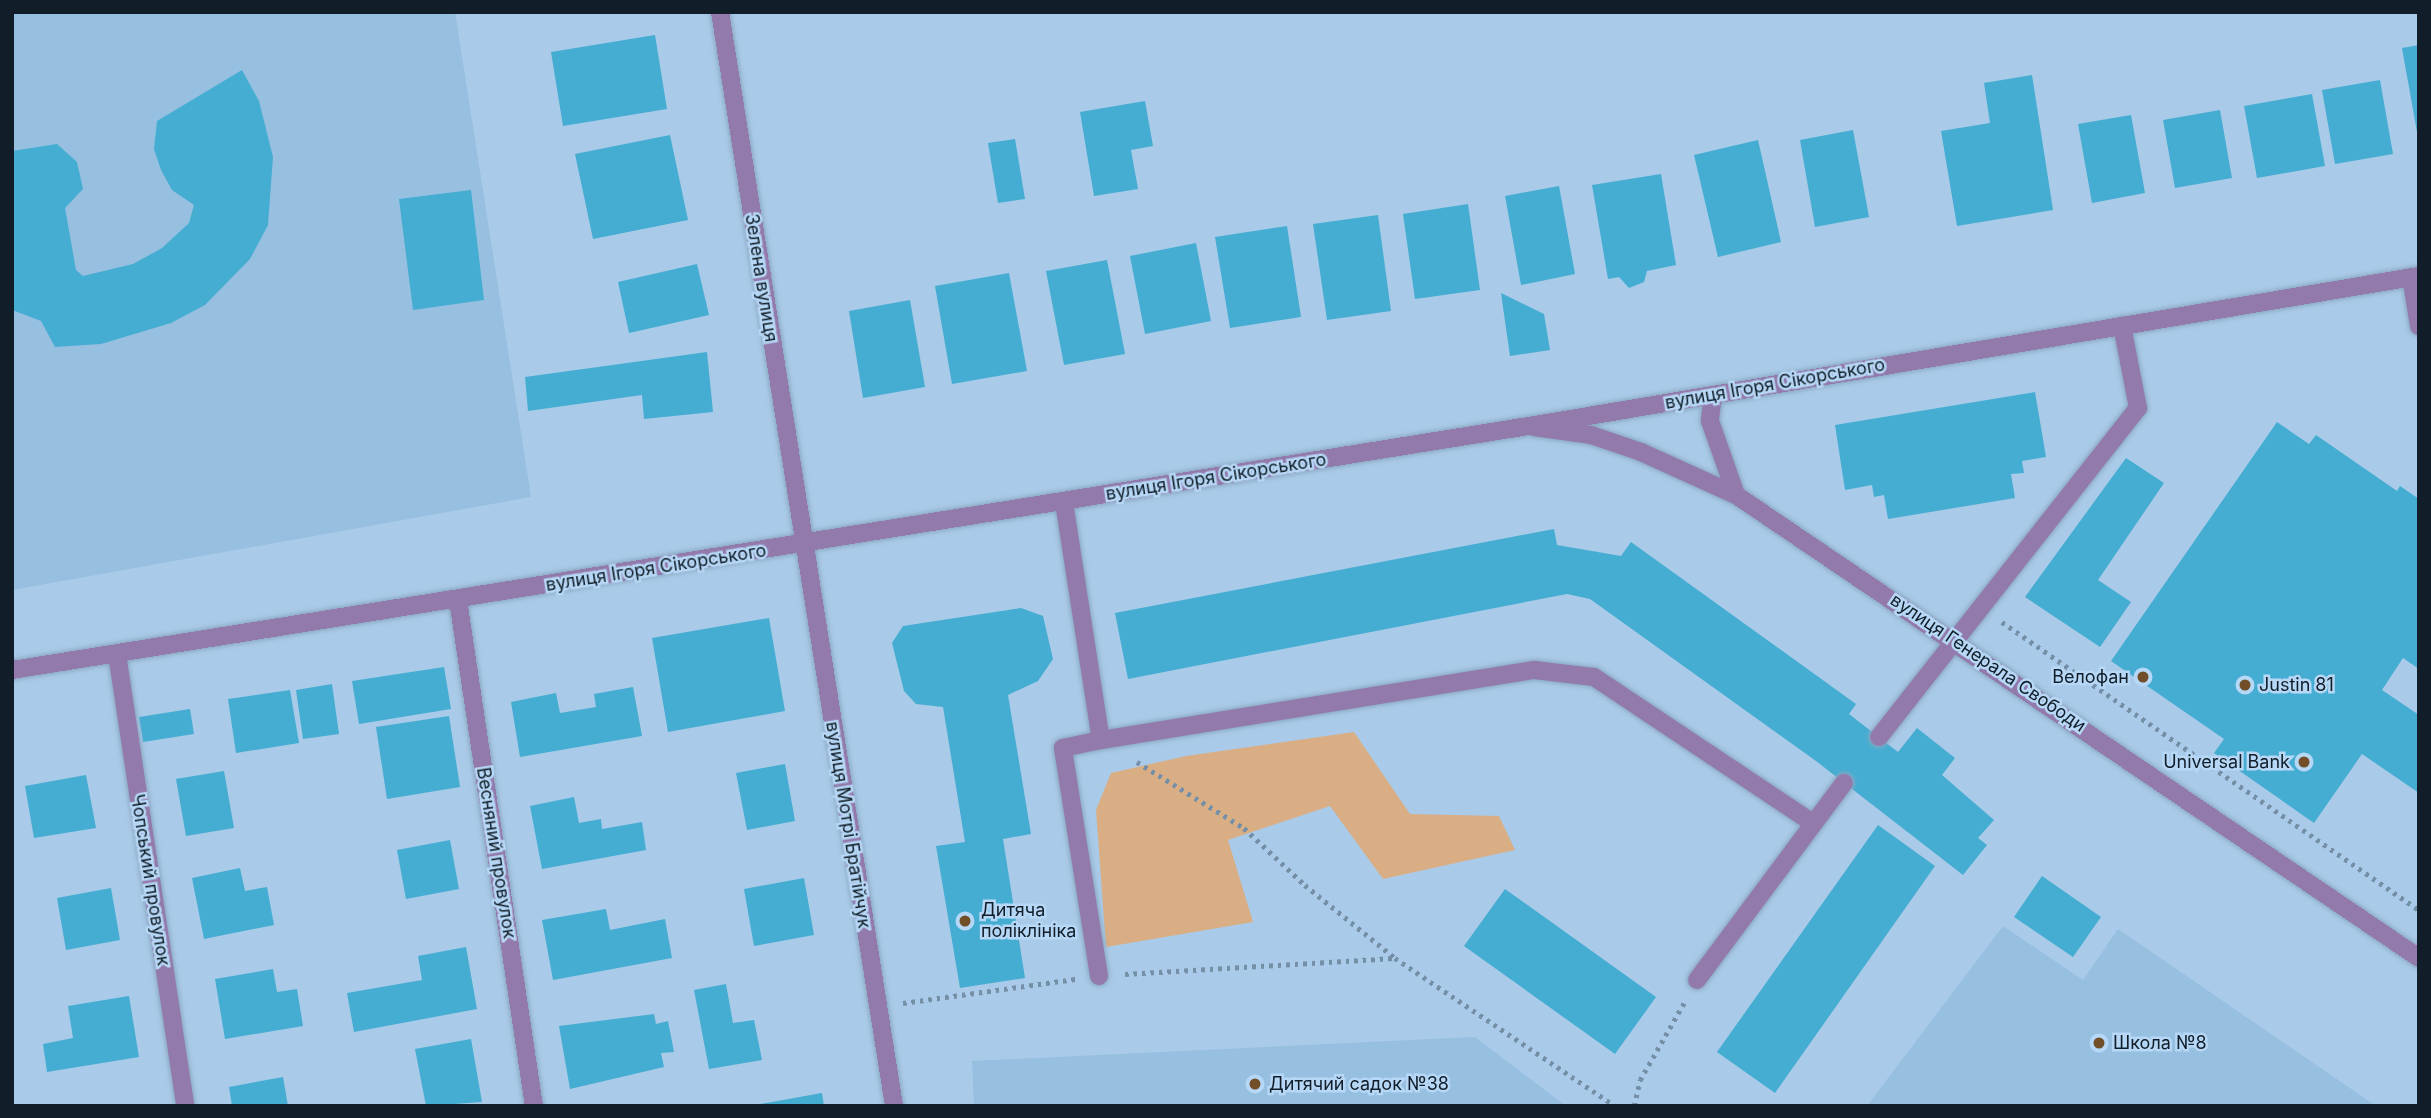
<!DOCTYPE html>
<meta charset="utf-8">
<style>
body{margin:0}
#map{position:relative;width:2431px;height:1118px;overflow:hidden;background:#a9cae8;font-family:Inter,sans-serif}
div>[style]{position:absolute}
.built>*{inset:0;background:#97bfe0}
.green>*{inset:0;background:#d9ae84}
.building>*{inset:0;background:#45add2}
.path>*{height:4.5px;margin-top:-2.25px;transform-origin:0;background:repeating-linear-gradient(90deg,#748fa6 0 3.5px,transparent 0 8.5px)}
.roads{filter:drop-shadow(0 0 2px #8ba8c2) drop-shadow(0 0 2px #8ba8c2)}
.service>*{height:18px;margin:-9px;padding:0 9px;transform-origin:9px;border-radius:9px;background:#927bac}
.minor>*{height:18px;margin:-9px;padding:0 9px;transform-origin:9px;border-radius:9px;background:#927bac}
.tertiary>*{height:18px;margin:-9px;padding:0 9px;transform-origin:9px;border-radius:9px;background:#927bac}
.dots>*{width:19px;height:19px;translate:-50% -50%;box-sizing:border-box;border:4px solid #b6d7f5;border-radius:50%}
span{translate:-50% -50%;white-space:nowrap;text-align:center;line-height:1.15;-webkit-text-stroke:5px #b6d7f5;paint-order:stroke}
.street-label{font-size:18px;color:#111e29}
.poi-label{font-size:18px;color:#111e29}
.right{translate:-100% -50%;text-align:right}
.left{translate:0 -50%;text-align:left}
.frame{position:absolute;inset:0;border:14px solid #111e29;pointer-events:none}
</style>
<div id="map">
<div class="built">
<i style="clip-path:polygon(12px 12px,455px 12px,531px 497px,12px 590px)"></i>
<i style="clip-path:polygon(2003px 926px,2083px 980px,2118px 929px,2376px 1106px,1867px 1106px)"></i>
<i style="clip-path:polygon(1475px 1037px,1566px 1106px,974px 1106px,972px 1061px)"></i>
</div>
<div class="green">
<i style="clip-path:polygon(1354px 732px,1410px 814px,1499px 816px,1515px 850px,1383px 879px,1330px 806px,1228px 840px,1253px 922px,1106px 947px,1096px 810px,1111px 773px,1186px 756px)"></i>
</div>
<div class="building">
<i style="clip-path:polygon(655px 35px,667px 109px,563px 126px,551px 52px)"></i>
<i style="clip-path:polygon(2419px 45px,2419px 132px,2417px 132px,2402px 48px)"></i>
<i style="clip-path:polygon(242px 70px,259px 101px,273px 157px,268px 225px,250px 259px,205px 305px,171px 323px,101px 344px,55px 347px,41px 321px,12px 310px,12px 151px,57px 144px,77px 162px,83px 189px,65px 208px,76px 270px,83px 276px,133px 264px,162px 248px,189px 223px,194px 205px,172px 190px,161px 170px,154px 149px,157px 121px)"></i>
<i style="clip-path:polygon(2032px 75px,2053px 210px,1957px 226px,1941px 131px,1990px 123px,1984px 83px)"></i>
<i style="clip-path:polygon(2380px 80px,2393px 154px,2335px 164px,2322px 90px)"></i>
<i style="clip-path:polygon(2312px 94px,2325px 166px,2257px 178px,2244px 106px)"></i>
<i style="clip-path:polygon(1145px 101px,1153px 146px,1131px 150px,1138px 189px,1094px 196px,1080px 112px)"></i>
<i style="clip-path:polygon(2220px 110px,2232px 178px,2175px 188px,2163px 120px)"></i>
<i style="clip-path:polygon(2131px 115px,2145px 193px,2092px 203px,2078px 124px)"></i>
<i style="clip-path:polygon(1853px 130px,1869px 217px,1815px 227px,1800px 140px)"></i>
<i style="clip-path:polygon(670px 135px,688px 220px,593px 239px,575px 154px)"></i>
<i style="clip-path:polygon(1015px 139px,1025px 199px,998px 203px,988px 143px)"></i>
<i style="clip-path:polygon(1758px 140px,1781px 242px,1718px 257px,1694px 155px)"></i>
<i style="clip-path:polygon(1661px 174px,1676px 265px,1647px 271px,1644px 282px,1629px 288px,1619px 277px,1608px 279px,1592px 185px)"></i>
<i style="clip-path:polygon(1559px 186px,1575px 274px,1521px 285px,1505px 196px)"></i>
<i style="clip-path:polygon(471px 190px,484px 300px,413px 310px,399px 199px)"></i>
<i style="clip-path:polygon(1468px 204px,1480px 290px,1415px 299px,1403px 214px)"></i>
<i style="clip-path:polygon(1378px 215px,1391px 311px,1327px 320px,1313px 224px)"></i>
<i style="clip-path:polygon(1287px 226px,1301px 317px,1230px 328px,1215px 237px)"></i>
<i style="clip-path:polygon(1196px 243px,1211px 321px,1145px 334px,1130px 256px)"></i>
<i style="clip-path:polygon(1107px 260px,1125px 354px,1064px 365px,1046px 271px)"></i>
<i style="clip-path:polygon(697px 264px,709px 315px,629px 333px,618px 282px)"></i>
<i style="clip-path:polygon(1009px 273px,1027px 371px,952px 384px,935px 286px)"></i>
<i style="clip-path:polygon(1501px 293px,1544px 314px,1550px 350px,1510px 356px)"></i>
<i style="clip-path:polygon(910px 300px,925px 387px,863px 398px,849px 311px)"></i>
<i style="clip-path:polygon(707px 352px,713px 412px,644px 419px,642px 395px,528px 411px,525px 377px)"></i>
<i style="clip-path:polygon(2035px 392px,2046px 457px,2022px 461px,2024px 473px,2011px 474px,2015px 498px,1888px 519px,1884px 495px,1874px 497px,1872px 485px,1845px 490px,1835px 425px)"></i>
<i style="clip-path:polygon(2277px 422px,2309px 444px,2316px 435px,2397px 491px,2400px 486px,2419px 499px,2419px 669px,2403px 658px,2382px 690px,2419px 715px,2419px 793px,2362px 754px,2314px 823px,2214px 753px,2224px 739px,2111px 661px)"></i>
<i style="clip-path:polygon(2126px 458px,2164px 483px,2098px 580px,2131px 602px,2100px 647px,2025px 597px)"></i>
<i style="clip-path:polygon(1554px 529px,1557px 545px,1621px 556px,1631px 542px,1856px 704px,1849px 714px,1898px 752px,1917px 728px,1955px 758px,1942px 775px,1994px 820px,1978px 838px,1987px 845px,1963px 875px,1816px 761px,1590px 599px,1567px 594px,1128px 679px,1115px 613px)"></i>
<i style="clip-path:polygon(1021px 608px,1043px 616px,1053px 659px,1038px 681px,1008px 695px,1031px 834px,1003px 839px,1025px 978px,960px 988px,936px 846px,965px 842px,943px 707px,916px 704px,904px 691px,892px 643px,903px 626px)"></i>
<i style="clip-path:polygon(769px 618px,785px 711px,668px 732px,652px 638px)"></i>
<i style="clip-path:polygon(444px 667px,451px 709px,359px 724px,352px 681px)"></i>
<i style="clip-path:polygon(332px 684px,339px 734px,303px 739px,296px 690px)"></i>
<i style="clip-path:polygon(633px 687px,642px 736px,520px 757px,511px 702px,556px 693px,560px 713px,596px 707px,594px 694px)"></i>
<i style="clip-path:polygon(290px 690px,299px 743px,236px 753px,228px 699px)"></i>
<i style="clip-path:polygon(190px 709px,194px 734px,143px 742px,139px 717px)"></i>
<i style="clip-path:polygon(449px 716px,460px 787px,387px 799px,376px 727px)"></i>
<i style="clip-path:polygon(785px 764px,795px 821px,747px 830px,736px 773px)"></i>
<i style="clip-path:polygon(224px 771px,234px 828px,186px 836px,176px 779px)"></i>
<i style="clip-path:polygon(86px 775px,96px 828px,34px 838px,25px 786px)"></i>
<i style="clip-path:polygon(574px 797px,579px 823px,601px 819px,602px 829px,642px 822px,646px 850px,542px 869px,530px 806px)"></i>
<i style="clip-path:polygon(1878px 825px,1935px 866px,1775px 1093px,1717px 1052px)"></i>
<i style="clip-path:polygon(450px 840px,459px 889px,406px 899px,397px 850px)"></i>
<i style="clip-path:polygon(240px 868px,245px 891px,267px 887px,274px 925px,204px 939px,192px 878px)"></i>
<i style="clip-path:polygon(2042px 876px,2101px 917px,2073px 957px,2014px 917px)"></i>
<i style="clip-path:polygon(804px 878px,814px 935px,754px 946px,744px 889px)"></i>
<i style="clip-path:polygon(111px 888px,120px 940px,66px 950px,57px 898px)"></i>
<i style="clip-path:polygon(1505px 889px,1656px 997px,1615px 1054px,1464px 946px)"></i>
<i style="clip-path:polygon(606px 909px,610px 930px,665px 919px,672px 958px,553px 980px,542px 920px)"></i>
<i style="clip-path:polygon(466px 947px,477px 1009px,354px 1032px,347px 993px,422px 980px,418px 956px)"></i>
<i style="clip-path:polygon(273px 969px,277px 992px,297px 989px,303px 1026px,225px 1039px,215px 979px)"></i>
<i style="clip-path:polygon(726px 984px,733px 1023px,754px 1020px,762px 1060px,709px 1069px,694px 990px)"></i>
<i style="clip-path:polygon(129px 996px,139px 1057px,47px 1072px,43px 1044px,73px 1038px,68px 1006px)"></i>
<i style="clip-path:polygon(654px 1014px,656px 1024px,668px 1021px,674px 1052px,661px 1053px,664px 1067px,570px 1089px,559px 1026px)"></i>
<i style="clip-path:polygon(471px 1039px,482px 1102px,426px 1106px,415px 1049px)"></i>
<i style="clip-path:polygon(283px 1077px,288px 1106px,232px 1106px,229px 1087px)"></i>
<i style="clip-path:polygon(822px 1093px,824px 1106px,760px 1106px,760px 1104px)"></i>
</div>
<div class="path">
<i style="left:2002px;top:622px;width:507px;rotate:34.63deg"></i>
<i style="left:1137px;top:762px;width:126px;rotate:31.7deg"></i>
<i style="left:1244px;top:828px;width:83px;rotate:43.1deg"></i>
<i style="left:1305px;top:885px;width:116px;rotate:39deg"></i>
<i style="left:1395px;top:958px;width:265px;rotate:33.9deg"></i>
<i style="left:1125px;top:974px;width:270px;rotate:-3.4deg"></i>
<i style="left:903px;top:1003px;width:174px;rotate:-7.9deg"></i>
<i style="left:1634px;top:1106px;width:27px;rotate:-77deg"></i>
<i style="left:1640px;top:1080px;width:89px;rotate:-60.3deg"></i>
</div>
<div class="roads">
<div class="service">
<i style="left:2411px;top:277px;width:50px;rotate:80.7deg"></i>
<i style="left:1064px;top:502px;width:241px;rotate:81.2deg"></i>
<i style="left:1101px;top:740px;width:439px;rotate:-9.2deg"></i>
<i style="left:1534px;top:670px;width:60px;rotate:6.7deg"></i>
<i style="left:1594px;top:677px;width:263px;rotate:33.7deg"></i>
<i style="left:1879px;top:737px;width:419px;rotate:-51.8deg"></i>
<i style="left:2138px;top:408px;width:84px;rotate:-101deg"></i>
<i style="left:1099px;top:976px;width:231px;rotate:-99deg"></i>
<i style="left:1063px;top:748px;width:39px;rotate:-12deg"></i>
<i style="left:1697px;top:980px;width:246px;rotate:-53.3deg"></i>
</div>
<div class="minor">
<i style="left:720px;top:12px;width:1108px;rotate:80.96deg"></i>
<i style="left:1534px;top:427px;width:58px;rotate:8deg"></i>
<i style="left:1591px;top:435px;width:53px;rotate:18.8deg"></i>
<i style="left:1641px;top:452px;width:104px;rotate:24.4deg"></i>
<i style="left:1736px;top:495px;width:825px;rotate:34.13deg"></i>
<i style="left:458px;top:600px;width:512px;rotate:81.46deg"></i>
<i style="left:117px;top:654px;width:457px;rotate:81.4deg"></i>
</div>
<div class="tertiary">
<i style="left:1713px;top:395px;width:26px;rotate:97deg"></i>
<i style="left:1710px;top:421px;width:78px;rotate:70.6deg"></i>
<i style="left:12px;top:670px;width:1536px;rotate:-9.14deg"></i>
<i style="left:1529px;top:426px;width:903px;rotate:-9.57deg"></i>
</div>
</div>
<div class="dots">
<i style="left:2143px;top:677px;background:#724e28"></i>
<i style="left:2245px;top:685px;background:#724e28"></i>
<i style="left:2304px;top:762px;background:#724e28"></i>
<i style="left:965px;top:921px;background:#724e28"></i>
<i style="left:2099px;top:1043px;background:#724e28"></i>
<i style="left:1255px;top:1084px;background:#724e28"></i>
</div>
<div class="street-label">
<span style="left:761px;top:278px;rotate:81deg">Зелена вулиця</span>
<span style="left:1775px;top:384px;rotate:-10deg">вулиця Ігоря Сікорського</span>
<span style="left:1216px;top:477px;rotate:-9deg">вулиця Ігоря Сікорського</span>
<span style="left:656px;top:568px;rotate:-9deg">вулиця Ігоря Сікорського</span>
<span style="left:1988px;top:663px;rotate:34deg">вулиця Генерала Свободи</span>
<span style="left:848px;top:825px;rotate:81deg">вулиця Мотрі Братійчук</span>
<span style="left:496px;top:853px;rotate:81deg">Весняний провулок</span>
<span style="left:150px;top:880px;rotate:81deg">Чопський провулок</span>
</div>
<div class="poi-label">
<span class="right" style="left:2129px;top:677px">Велофан</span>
<span class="left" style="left:2259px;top:685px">Justin 81</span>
<span class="right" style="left:2290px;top:762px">Universal Bank</span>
<span class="left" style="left:981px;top:921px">Дитяча<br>поліклініка</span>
<span class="left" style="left:2113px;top:1043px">Школа №8</span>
<span class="left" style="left:1269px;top:1084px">Дитячий садок №38</span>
</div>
<div class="frame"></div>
</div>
